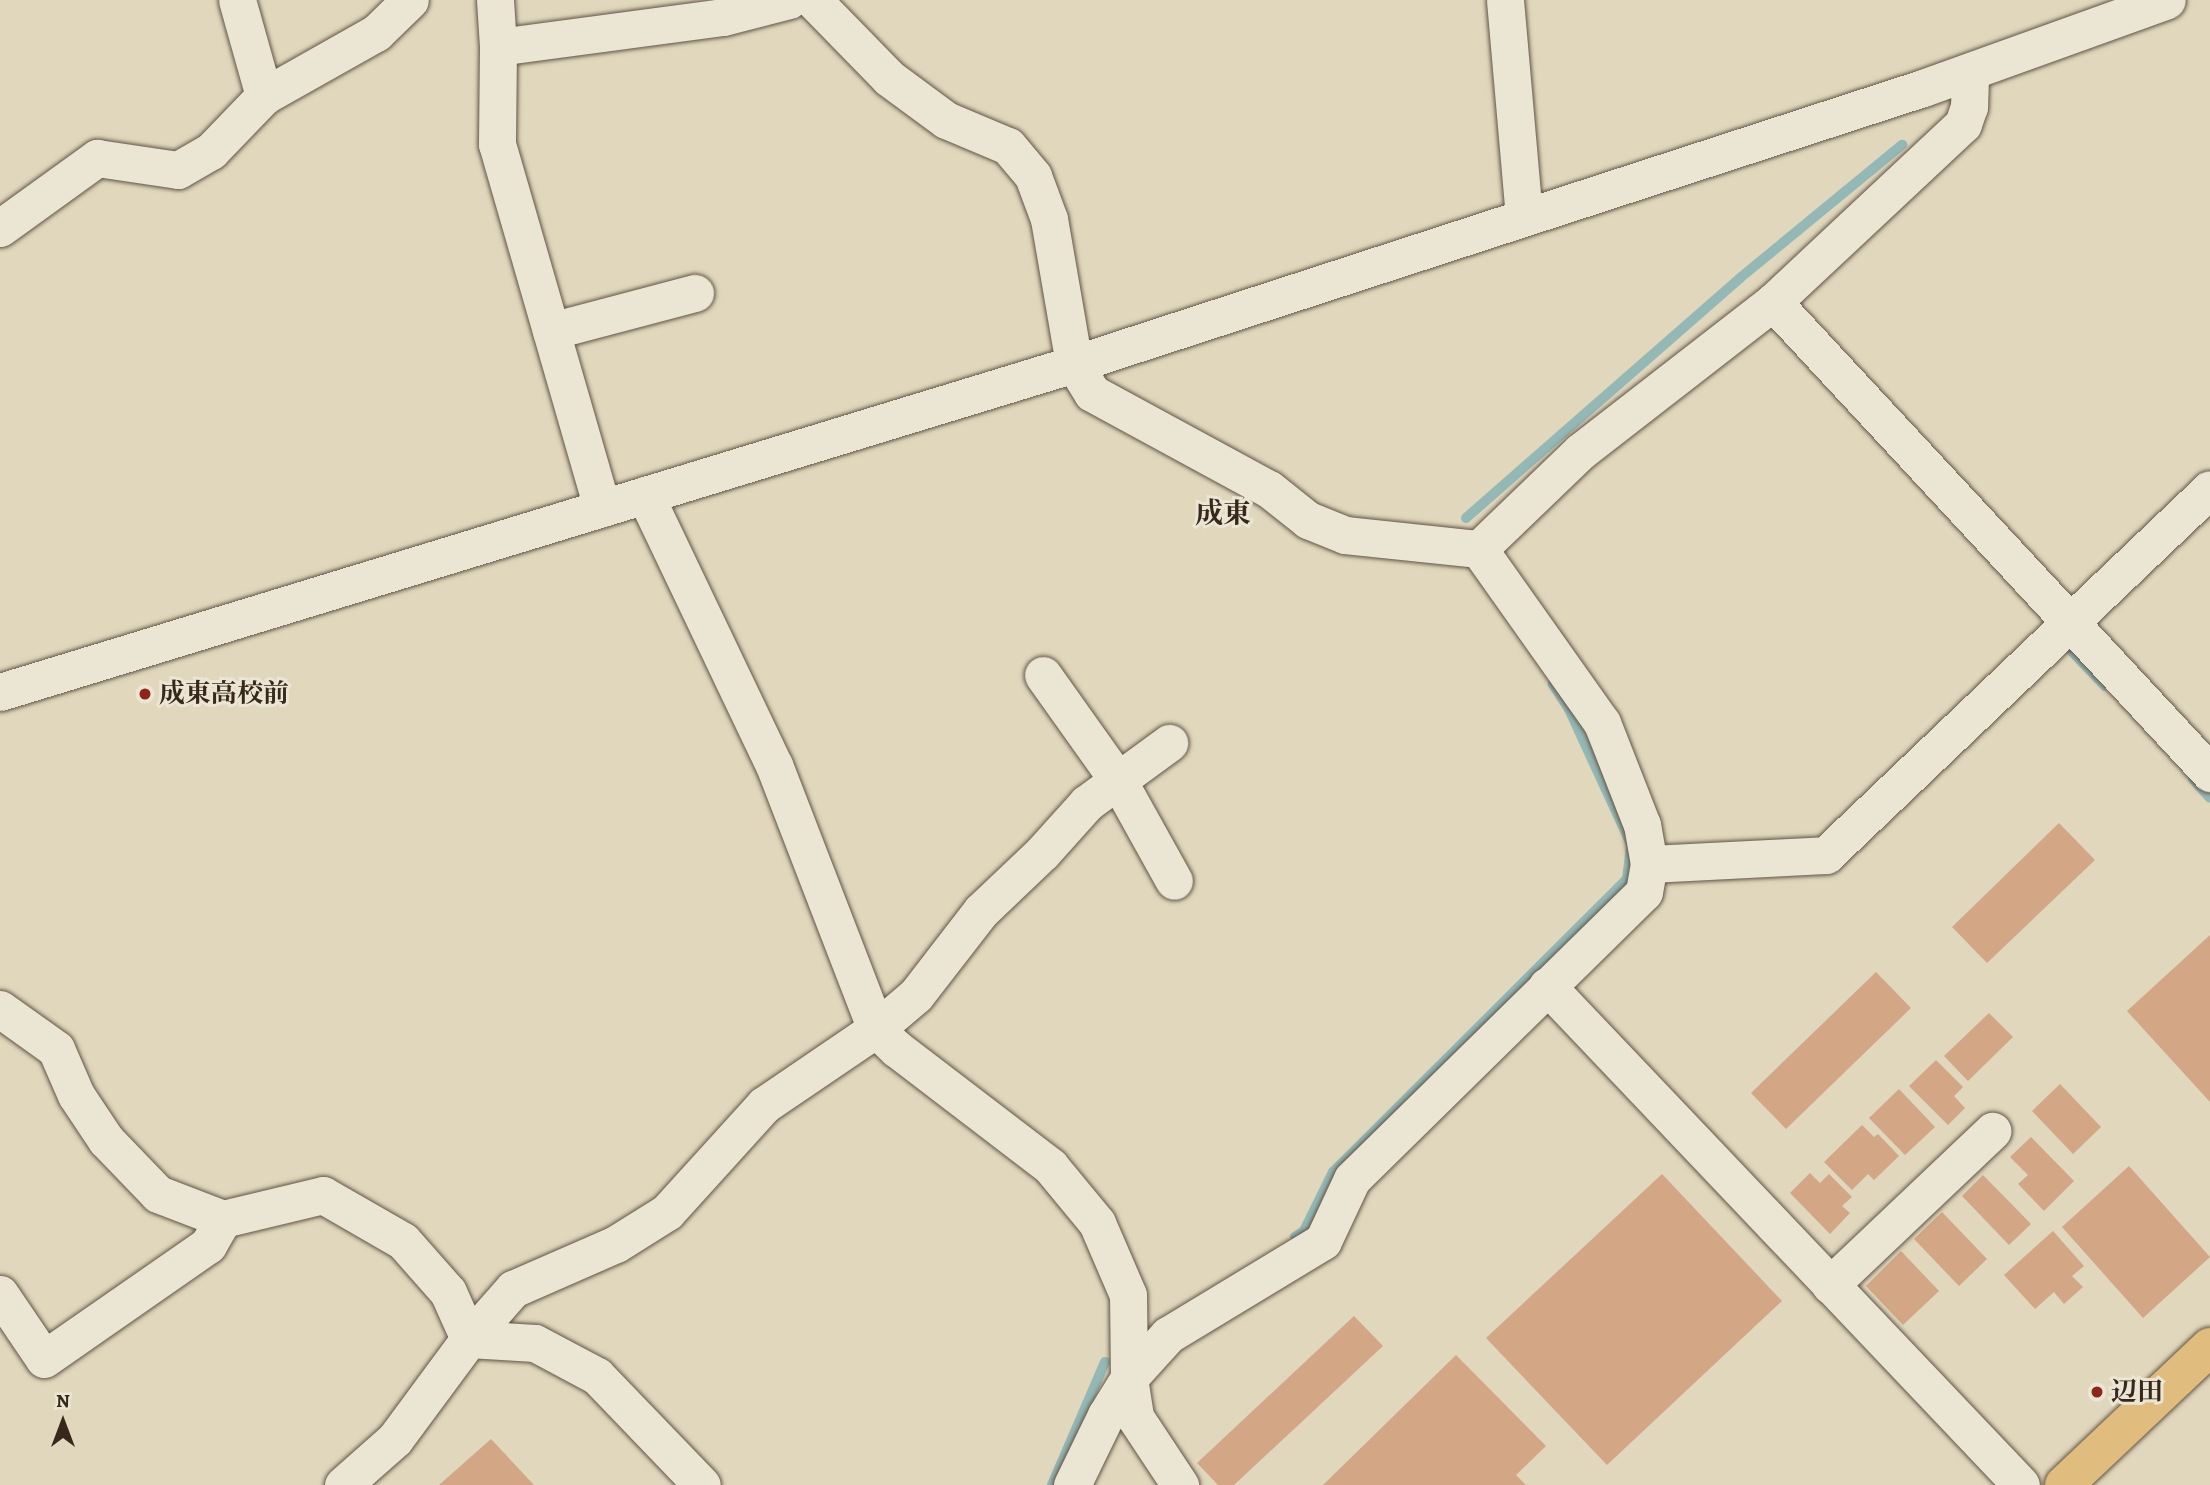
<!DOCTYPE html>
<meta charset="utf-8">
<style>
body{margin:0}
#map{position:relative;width:2210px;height:1485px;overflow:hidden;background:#e0d7bd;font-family:Alegreya,"Noto Serif JP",serif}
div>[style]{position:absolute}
.stream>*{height:10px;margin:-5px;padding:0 5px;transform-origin:5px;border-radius:5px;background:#94b8b6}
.building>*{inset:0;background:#d3a685}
.roads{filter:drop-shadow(0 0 2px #625444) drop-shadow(0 0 2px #625444)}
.minor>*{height:37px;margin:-18.5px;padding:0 18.5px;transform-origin:18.5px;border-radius:18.5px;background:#ebe5d4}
.highway>*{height:38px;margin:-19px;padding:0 19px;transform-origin:19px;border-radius:19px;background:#e0bc7e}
.dots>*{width:19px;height:19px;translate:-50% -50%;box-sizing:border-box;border:4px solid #ebe5d4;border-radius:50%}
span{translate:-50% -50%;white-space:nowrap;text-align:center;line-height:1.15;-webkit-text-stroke:6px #ebe5d4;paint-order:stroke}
.poi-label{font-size:26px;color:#38281c;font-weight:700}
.left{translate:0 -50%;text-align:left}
.neighbourhood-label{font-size:28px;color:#38281c;font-weight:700}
.north{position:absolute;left:28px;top:1387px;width:70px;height:70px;-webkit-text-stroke:5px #ebe5d4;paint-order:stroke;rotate:0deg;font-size:19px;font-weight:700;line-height:28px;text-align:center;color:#38281c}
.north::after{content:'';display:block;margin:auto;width:24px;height:32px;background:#38281c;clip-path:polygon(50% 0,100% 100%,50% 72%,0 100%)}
</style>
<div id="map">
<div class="stream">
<i style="left:1466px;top:518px;width:364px;rotate:-41.2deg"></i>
<i style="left:1740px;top:278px;width:210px;rotate:-39.4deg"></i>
<i style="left:2062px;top:641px;width:62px;rotate:46.3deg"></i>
<i style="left:2193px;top:779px;width:25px;rotate:48deg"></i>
<i style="left:1295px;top:1237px;width:11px;rotate:-34deg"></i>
<i style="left:1304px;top:1231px;width:66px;rotate:-63.8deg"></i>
<i style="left:1333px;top:1172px;width:415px;rotate:-44.9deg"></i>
<i style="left:1627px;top:879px;width:35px;rotate:-83deg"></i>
<i style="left:1631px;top:844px;width:149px;rotate:-114.7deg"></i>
<i style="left:1569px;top:709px;width:30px;rotate:-123deg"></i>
<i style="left:1052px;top:1485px;width:134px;rotate:-66.7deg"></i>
</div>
<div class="building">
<i style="clip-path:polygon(2059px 823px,2095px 860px,1987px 963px,1952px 927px)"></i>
<i style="clip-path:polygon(2210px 935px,2210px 1102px,2127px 1011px)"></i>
<i style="clip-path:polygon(1876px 972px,1911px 1008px,1786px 1129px,1751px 1093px)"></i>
<i style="clip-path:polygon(1989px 1013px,2013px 1037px,1968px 1081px,1944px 1056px)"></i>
<i style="clip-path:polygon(1936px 1060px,1963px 1087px,1954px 1096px,1965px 1108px,1948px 1125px,1909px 1086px)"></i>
<i style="clip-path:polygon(2060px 1084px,2101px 1127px,2073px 1154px,2032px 1111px)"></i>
<i style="clip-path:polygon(1899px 1089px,1935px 1127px,1905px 1155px,1869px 1118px)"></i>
<i style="clip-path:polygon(1862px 1125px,1874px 1137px,1878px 1134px,1899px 1156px,1874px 1180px,1868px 1174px,1852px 1190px,1824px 1162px)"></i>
<i style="clip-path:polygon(2031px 1137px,2074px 1181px,2044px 1211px,2018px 1184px,2028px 1175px,2010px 1157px)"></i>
<i style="clip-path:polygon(2129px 1166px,2210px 1257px,2143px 1318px,2062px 1227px)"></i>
<i style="clip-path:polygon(1810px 1173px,1820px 1183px,1829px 1174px,1852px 1197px,1842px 1206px,1850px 1213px,1830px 1234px,1790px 1193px)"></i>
<i style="clip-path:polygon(1662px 1174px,1782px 1301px,1607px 1465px,1486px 1338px)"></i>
<i style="clip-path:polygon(1983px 1175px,2031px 1224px,2009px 1245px,1962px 1196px)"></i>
<i style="clip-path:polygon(1942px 1212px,1987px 1259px,1959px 1286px,1914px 1239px)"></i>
<i style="clip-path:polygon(2053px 1231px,2084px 1266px,2072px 1276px,2083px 1287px,2064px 1304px,2054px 1292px,2035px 1309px,2004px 1275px)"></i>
<i style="clip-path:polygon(1901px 1251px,1939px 1291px,1903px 1325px,1866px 1286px)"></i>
<i style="clip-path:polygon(1354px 1316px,1383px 1346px,1234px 1485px,1218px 1485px,1197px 1463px)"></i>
<i style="clip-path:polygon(1456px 1355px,1546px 1446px,1516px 1475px,1526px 1485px,1323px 1485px)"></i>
<i style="clip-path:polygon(491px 1439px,534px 1485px,439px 1485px)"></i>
</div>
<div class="roads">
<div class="minor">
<i style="left:237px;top:0;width:100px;rotate:74.3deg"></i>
<i style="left:495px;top:0;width:47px;rotate:86.3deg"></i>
<i style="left:498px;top:47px;width:97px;rotate:90.6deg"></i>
<i style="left:497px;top:144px;width:379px;rotate:73.9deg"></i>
<i style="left:813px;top:0;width:109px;rotate:45.7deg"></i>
<i style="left:889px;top:78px;width:71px;rotate:36.4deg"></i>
<i style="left:946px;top:120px;width:67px;rotate:22.8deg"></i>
<i style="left:1008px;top:146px;width:39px;rotate:50deg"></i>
<i style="left:1033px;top:176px;width:46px;rotate:69.6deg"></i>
<i style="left:1049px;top:219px;width:147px;rotate:80.2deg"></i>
<i style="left:1074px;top:364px;width:34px;rotate:58deg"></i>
<i style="left:1092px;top:393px;width:201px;rotate:28.5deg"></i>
<i style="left:1269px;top:489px;width:50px;rotate:38.5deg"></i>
<i style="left:1308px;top:520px;width:40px;rotate:22deg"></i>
<i style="left:1345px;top:535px;width:135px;rotate:6deg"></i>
<i style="left:1479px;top:549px;width:141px;rotate:-43.9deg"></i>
<i style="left:1581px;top:451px;width:243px;rotate:-37.8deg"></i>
<i style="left:1773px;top:302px;width:260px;rotate:-43.1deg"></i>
<i style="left:1963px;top:124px;width:18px;rotate:-71deg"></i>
<i style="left:1969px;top:107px;width:35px;rotate:-88deg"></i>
<i style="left:1505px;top:0;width:218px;rotate:85deg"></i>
<i style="left:498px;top:47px;width:227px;rotate:-7.6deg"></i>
<i style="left:723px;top:17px;width:68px;rotate:-14.4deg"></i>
<i style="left:0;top:228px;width:120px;rotate:-35.8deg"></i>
<i style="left:97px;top:158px;width:82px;rotate:8.4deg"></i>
<i style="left:178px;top:170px;width:38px;rotate:-30deg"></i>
<i style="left:211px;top:151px;width:76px;rotate:-46.1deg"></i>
<i style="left:264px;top:96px;width:129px;rotate:-29.4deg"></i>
<i style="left:376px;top:33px;width:47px;rotate:-44.1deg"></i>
<i style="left:1773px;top:302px;width:643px;rotate:47.14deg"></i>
<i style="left:551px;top:331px;width:149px;rotate:-14.8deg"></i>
<i style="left:645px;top:495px;width:299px;rotate:64.5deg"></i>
<i style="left:774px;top:765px;width:283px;rotate:68.9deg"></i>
<i style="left:876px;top:1029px;width:29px;rotate:44deg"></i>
<i style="left:897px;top:1049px;width:193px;rotate:37.4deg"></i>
<i style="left:1050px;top:1166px;width:74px;rotate:50.5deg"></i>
<i style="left:1097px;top:1223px;width:78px;rotate:66.7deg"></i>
<i style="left:1128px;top:1295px;width:83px;rotate:89.3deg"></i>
<i style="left:1129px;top:1378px;width:39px;rotate:81deg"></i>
<i style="left:1135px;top:1417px;width:82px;rotate:56.5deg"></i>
<i style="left:1043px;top:675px;width:131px;rotate:54.6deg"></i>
<i style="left:1119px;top:782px;width:113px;rotate:60.9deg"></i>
<i style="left:0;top:692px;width:1123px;rotate:-16.98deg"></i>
<i style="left:1074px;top:364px;width:893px;rotate:-18.01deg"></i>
<i style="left:1923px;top:88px;width:259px;rotate:-19.8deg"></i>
<i style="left:1649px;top:864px;width:177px;rotate:-2.9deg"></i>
<i style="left:1826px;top:855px;width:530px;rotate:-43.63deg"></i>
<i style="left:1547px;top:986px;width:688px;rotate:46.47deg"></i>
<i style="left:0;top:1009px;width:69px;rotate:35.5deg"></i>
<i style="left:56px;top:1049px;width:50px;rotate:66.5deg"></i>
<i style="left:76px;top:1095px;width:54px;rotate:56.3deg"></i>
<i style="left:106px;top:1140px;width:75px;rotate:46.1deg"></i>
<i style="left:158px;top:1194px;width:70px;rotate:21deg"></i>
<i style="left:1830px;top:1285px;width:224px;rotate:-43.5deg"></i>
<i style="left:0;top:1294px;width:78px;rotate:55.9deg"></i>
<i style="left:44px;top:1359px;width:200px;rotate:-34.8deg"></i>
<i style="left:208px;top:1245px;width:30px;rotate:-60deg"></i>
<i style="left:223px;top:1219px;width:103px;rotate:-13.5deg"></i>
<i style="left:323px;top:1195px;width:92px;rotate:29.9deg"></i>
<i style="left:403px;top:1241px;width:68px;rotate:48.6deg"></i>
<i style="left:448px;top:1292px;width:51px;rotate:65.9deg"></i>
<i style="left:469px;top:1339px;width:66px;rotate:3.5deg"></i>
<i style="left:535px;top:1343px;width:70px;rotate:28deg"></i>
<i style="left:597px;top:1376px;width:151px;rotate:46.1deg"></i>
<i style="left:343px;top:1485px;width:69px;rotate:-41.5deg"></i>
<i style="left:395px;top:1439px;width:124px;rotate:-53.5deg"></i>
<i style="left:469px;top:1339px;width:67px;rotate:-48.7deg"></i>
<i style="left:513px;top:1289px;width:112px;rotate:-23.6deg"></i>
<i style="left:616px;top:1244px;width:60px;rotate:-32.1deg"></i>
<i style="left:667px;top:1212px;width:144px;rotate:-47.8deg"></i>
<i style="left:764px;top:1105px;width:135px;rotate:-34.2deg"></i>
<i style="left:876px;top:1029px;width:52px;rotate:-40.4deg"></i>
<i style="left:916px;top:995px;width:106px;rotate:-52.3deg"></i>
<i style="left:981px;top:911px;width:84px;rotate:-43.6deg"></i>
<i style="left:1042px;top:853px;width:67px;rotate:-48deg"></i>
<i style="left:1087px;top:803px;width:102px;rotate:-36.2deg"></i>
<i style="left:1072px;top:1485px;width:78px;rotate:-64.1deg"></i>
<i style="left:1106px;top:1415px;width:44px;rotate:-58.1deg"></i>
<i style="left:1129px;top:1378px;width:58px;rotate:-47.8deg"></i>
<i style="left:1168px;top:1335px;width:181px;rotate:-31.2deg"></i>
<i style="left:1323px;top:1241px;width:68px;rotate:-64.9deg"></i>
<i style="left:1352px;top:1179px;width:409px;rotate:-44.5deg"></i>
<i style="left:1644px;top:892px;width:28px;rotate:-80deg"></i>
<i style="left:1649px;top:864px;width:40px;rotate:-100deg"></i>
<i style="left:1642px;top:825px;width:110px;rotate:-111.4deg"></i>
<i style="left:1602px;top:723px;width:213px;rotate:-125.3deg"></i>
</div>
<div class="highway">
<i style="left:2064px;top:1485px;width:201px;rotate:-43.4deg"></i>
</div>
</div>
<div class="dots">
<i style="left:145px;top:694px;background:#8f2418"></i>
<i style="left:2097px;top:1392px;background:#8f2418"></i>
</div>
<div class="poi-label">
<span class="left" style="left:159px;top:694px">成東高校前</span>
<span class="left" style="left:2111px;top:1392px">辺田</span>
</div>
<div class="neighbourhood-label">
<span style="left:1223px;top:514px">成東</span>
</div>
<div class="north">N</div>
</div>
